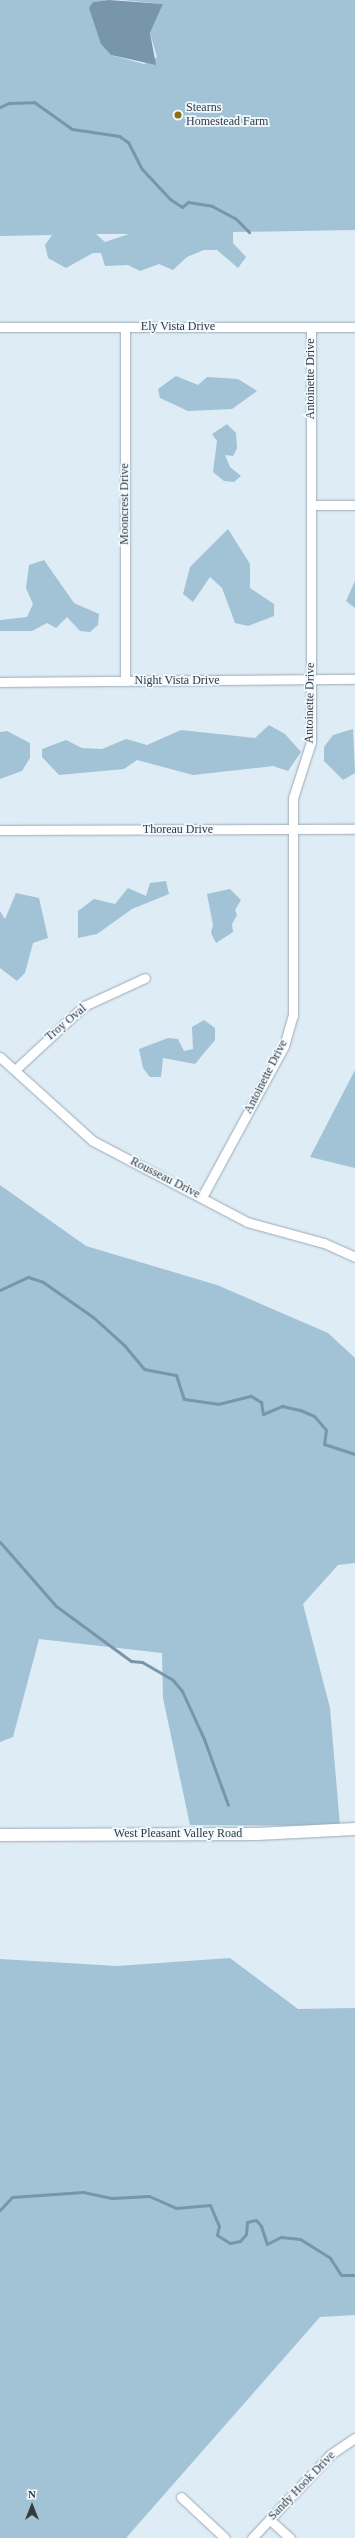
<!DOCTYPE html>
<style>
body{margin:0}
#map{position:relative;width:355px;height:2538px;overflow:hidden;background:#deecf6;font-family:"Times New Roman",serif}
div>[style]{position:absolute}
.green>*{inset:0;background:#a2c2d6}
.water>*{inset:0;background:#7896aa}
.stream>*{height:3px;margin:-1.5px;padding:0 1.5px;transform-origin:1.5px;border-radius:1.5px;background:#7896aa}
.roads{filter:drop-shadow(0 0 1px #9caab3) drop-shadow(0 0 1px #9caab3)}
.street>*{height:9px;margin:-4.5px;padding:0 4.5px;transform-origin:4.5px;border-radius:4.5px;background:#fff}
.secondary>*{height:12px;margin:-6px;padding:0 6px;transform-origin:6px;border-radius:6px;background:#fff}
.dots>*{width:11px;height:11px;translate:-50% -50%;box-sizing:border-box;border:2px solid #f0f9ff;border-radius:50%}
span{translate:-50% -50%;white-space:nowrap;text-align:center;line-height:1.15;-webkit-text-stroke:3.5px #f0f9ff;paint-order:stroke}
.poi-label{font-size:12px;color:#343a3e}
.left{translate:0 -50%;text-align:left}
.street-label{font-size:12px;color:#343a3e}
.north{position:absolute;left:12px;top:2486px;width:40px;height:40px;-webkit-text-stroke:3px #f0f9ff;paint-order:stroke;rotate:0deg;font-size:11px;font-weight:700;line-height:16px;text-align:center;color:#343a3e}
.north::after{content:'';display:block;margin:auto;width:14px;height:18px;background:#343a3e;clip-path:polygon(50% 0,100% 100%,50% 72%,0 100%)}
</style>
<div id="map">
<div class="green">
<i style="clip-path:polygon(evenodd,0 0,109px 0,93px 2px,111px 55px,144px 64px,157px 57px,150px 33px,163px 4px,122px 0,355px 0,355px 230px,233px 232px,233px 243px,246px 257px,238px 268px,217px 250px,204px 250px,187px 257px,173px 270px,159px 264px,140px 271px,128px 265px,105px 266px,101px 253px,93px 253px,66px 268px,48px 258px,45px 245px,52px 235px,0 236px,0 0,96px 234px,129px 234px,105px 242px,96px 234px)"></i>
<i style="clip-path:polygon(176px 376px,198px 385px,207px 377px,238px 379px,257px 391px,232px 409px,188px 411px,160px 398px,158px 389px)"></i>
<i style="clip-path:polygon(227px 424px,236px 433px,237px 448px,233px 456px,225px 455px,230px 467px,241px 476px,234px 482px,224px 481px,213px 472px,217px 441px,212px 434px)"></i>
<i style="clip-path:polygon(228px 529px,250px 564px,250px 588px,274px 604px,274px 616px,248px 626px,235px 623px,222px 588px,210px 577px,193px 602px,183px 594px,190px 567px)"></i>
<i style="clip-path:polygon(44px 560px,74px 603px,99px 614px,98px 625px,90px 632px,80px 631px,67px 617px,56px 628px,47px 623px,32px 631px,0 631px,0 620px,27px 617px,33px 604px,26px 588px,29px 565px)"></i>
<i style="clip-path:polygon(355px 581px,355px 608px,346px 601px)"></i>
<i style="clip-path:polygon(269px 725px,285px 734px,301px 752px,288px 771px,273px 766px,193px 775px,137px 760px,124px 769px,59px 775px,42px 757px,42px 749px,66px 740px,82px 748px,102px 749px,126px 739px,147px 745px,181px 730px,255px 738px)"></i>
<i style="clip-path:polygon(353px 729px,355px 773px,343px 780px,324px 761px,324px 747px,333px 735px)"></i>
<i style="clip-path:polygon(7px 731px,30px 743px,30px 758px,22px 771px,0 779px,0 732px)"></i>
<i style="clip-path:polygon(166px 881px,169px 894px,132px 909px,97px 934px,78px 938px,78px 911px,94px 899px,115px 904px,128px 888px,146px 896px,150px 883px)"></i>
<i style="clip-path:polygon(230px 889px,241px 900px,235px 910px,237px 915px,232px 924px,233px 932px,216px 943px,211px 933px,213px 925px,207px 894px)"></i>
<i style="clip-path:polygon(16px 893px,39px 898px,48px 938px,33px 943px,25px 973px,17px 981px,0 968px,0 911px,5px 919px)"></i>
<i style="clip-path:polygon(204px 1020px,215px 1028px,215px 1040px,195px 1064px,163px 1058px,161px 1077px,150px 1077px,143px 1068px,139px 1049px,168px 1038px,178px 1039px,184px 1051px,193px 1049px,192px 1027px)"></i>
<i style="clip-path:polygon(355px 1070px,355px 1168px,310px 1157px)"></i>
<i style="clip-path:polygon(0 1185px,86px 1246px,217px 1285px,328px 1333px,355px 1358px,355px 1563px,338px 1565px,303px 1604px,330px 1708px,340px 1826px,190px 1825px,163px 1698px,162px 1653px,39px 1639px,13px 1737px,0 1742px)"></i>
<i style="clip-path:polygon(230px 1958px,298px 2009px,355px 2008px,355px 2315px,320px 2317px,126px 2538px,0 2538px,0 1959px,117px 1966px)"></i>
</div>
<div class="water">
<i style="clip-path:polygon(109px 0,163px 4px,150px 33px,156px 65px,111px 55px,101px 44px,89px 8px,93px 2px)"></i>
</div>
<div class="stream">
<i style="left:0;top:107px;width:10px;rotate:-24deg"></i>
<i style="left:9px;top:103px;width:25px;rotate:-2deg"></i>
<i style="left:34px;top:102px;width:47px;rotate:35.4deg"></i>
<i style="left:72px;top:129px;width:48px;rotate:8.5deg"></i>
<i style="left:119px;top:136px;width:11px;rotate:34deg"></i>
<i style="left:128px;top:142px;width:30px;rotate:63deg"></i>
<i style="left:142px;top:169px;width:41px;rotate:47deg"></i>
<i style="left:170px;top:199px;width:14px;rotate:34deg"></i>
<i style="left:182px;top:207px;width:8px;rotate:-40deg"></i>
<i style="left:188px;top:202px;width:24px;rotate:9deg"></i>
<i style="left:212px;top:206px;width:26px;rotate:28deg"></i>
<i style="left:235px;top:218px;width:20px;rotate:45deg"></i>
<i style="left:0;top:1290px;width:31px;rotate:-25deg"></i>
<i style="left:28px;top:1277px;width:16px;rotate:18deg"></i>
<i style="left:43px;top:1282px;width:61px;rotate:35deg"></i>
<i style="left:93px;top:1317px;width:42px;rotate:42.1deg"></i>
<i style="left:124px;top:1345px;width:31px;rotate:50deg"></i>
<i style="left:144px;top:1369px;width:33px;rotate:11deg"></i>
<i style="left:176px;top:1375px;width:25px;rotate:72deg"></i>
<i style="left:184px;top:1399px;width:34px;rotate:8deg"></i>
<i style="left:218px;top:1404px;width:34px;rotate:-14deg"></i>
<i style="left:251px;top:1396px;width:12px;rotate:31deg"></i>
<i style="left:261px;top:1402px;width:12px;rotate:81deg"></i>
<i style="left:263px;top:1414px;width:21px;rotate:-23deg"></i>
<i style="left:282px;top:1406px;width:18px;rotate:13deg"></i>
<i style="left:300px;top:1410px;width:15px;rotate:23deg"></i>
<i style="left:314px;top:1416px;width:18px;rotate:49deg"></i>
<i style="left:326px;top:1430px;width:14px;rotate:98deg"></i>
<i style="left:324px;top:1444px;width:33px;rotate:18deg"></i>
<i style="left:0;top:1542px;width:85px;rotate:48.8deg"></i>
<i style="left:56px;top:1606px;width:93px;rotate:36.3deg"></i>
<i style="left:131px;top:1661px;width:11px;rotate:5deg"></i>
<i style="left:142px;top:1662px;width:34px;rotate:30deg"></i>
<i style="left:172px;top:1679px;width:16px;rotate:50deg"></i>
<i style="left:182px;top:1691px;width:53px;rotate:65.4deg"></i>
<i style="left:204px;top:1739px;width:70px;rotate:70deg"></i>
<i style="left:0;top:2210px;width:18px;rotate:-47deg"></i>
<i style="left:12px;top:2197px;width:71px;rotate:-4deg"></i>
<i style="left:83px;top:2192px;width:30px;rotate:12deg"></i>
<i style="left:112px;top:2198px;width:37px;rotate:-3deg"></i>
<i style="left:149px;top:2196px;width:30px;rotate:24deg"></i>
<i style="left:176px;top:2208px;width:34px;rotate:-5deg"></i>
<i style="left:210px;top:2205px;width:23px;rotate:67deg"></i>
<i style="left:219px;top:2226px;width:9px;rotate:103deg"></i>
<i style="left:217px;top:2235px;width:15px;rotate:32deg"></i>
<i style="left:230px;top:2243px;width:10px;rotate:-11deg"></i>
<i style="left:240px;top:2241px;width:9px;rotate:-49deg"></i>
<i style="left:246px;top:2234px;width:12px;rotate:-85deg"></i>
<i style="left:247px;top:2222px;width:9px;rotate:-13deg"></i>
<i style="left:256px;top:2220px;width:8px;rotate:50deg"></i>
<i style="left:261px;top:2226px;width:19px;rotate:72deg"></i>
<i style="left:267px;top:2244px;width:16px;rotate:-27deg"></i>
<i style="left:281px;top:2237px;width:19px;rotate:6deg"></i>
<i style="left:300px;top:2239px;width:36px;rotate:32deg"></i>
<i style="left:330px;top:2258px;width:20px;rotate:57deg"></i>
<i style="left:341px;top:2275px;width:14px"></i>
</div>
<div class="roads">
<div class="street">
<i style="left:0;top:327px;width:355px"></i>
<i style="left:125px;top:327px;width:354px;rotate:90deg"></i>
<i style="left:311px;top:505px;width:44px"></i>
<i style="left:0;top:682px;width:355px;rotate:-0.5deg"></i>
<i style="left:0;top:830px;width:355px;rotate:-0.2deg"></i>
<i style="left:0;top:1057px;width:125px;rotate:42.1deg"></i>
<i style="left:93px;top:1141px;width:174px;rotate:27.7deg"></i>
<i style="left:247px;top:1222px;width:80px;rotate:15.3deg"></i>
<i style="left:324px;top:1243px;width:34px;rotate:24deg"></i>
<i style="left:16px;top:1069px;width:93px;rotate:-42.8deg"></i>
<i style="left:84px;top:1006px;width:67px;rotate:-24.7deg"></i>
<i style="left:202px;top:1197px;width:172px;rotate:-61.5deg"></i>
<i style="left:284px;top:1046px;width:32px;rotate:-74deg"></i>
<i style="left:293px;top:1015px;width:217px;rotate:-90deg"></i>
<i style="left:293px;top:798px;width:59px;rotate:-72.2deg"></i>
<i style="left:311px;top:742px;width:415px;rotate:-90deg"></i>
<i style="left:181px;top:2497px;width:60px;rotate:43deg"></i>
<i style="left:270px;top:2520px;width:27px;rotate:42deg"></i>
<i style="left:252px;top:2538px;width:115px;rotate:-46.8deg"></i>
<i style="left:331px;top:2454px;width:29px;rotate:-34deg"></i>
</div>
<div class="secondary">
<i style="left:0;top:1835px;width:257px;rotate:-0.2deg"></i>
<i style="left:257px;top:1834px;width:98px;rotate:-2.9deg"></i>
</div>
</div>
<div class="dots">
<i style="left:178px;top:115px;background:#8d6c0f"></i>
</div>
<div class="poi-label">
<span class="left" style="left:186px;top:115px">Stearns<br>Homestead Farm</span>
</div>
<div class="street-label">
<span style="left:178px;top:327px">Ely Vista Drive</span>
<span style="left:311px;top:379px;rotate:-90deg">Antoinette Drive</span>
<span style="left:125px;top:504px;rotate:-90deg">Mooncrest Drive</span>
<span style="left:177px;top:681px">Night Vista Drive</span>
<span style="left:310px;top:703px;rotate:-89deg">Antoinette Drive</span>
<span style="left:178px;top:830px">Thoreau Drive</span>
<span style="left:66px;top:1023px;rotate:-40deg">Troy Oval</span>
<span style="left:266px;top:1077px;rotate:-63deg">Antoinette Drive</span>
<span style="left:165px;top:1178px;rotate:27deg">Rousseau Drive</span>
<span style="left:178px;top:1834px">West Pleasant Valley Road</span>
<span style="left:302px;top:2486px;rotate:-46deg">Sandy Hook Drive</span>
</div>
<div class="north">N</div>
</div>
